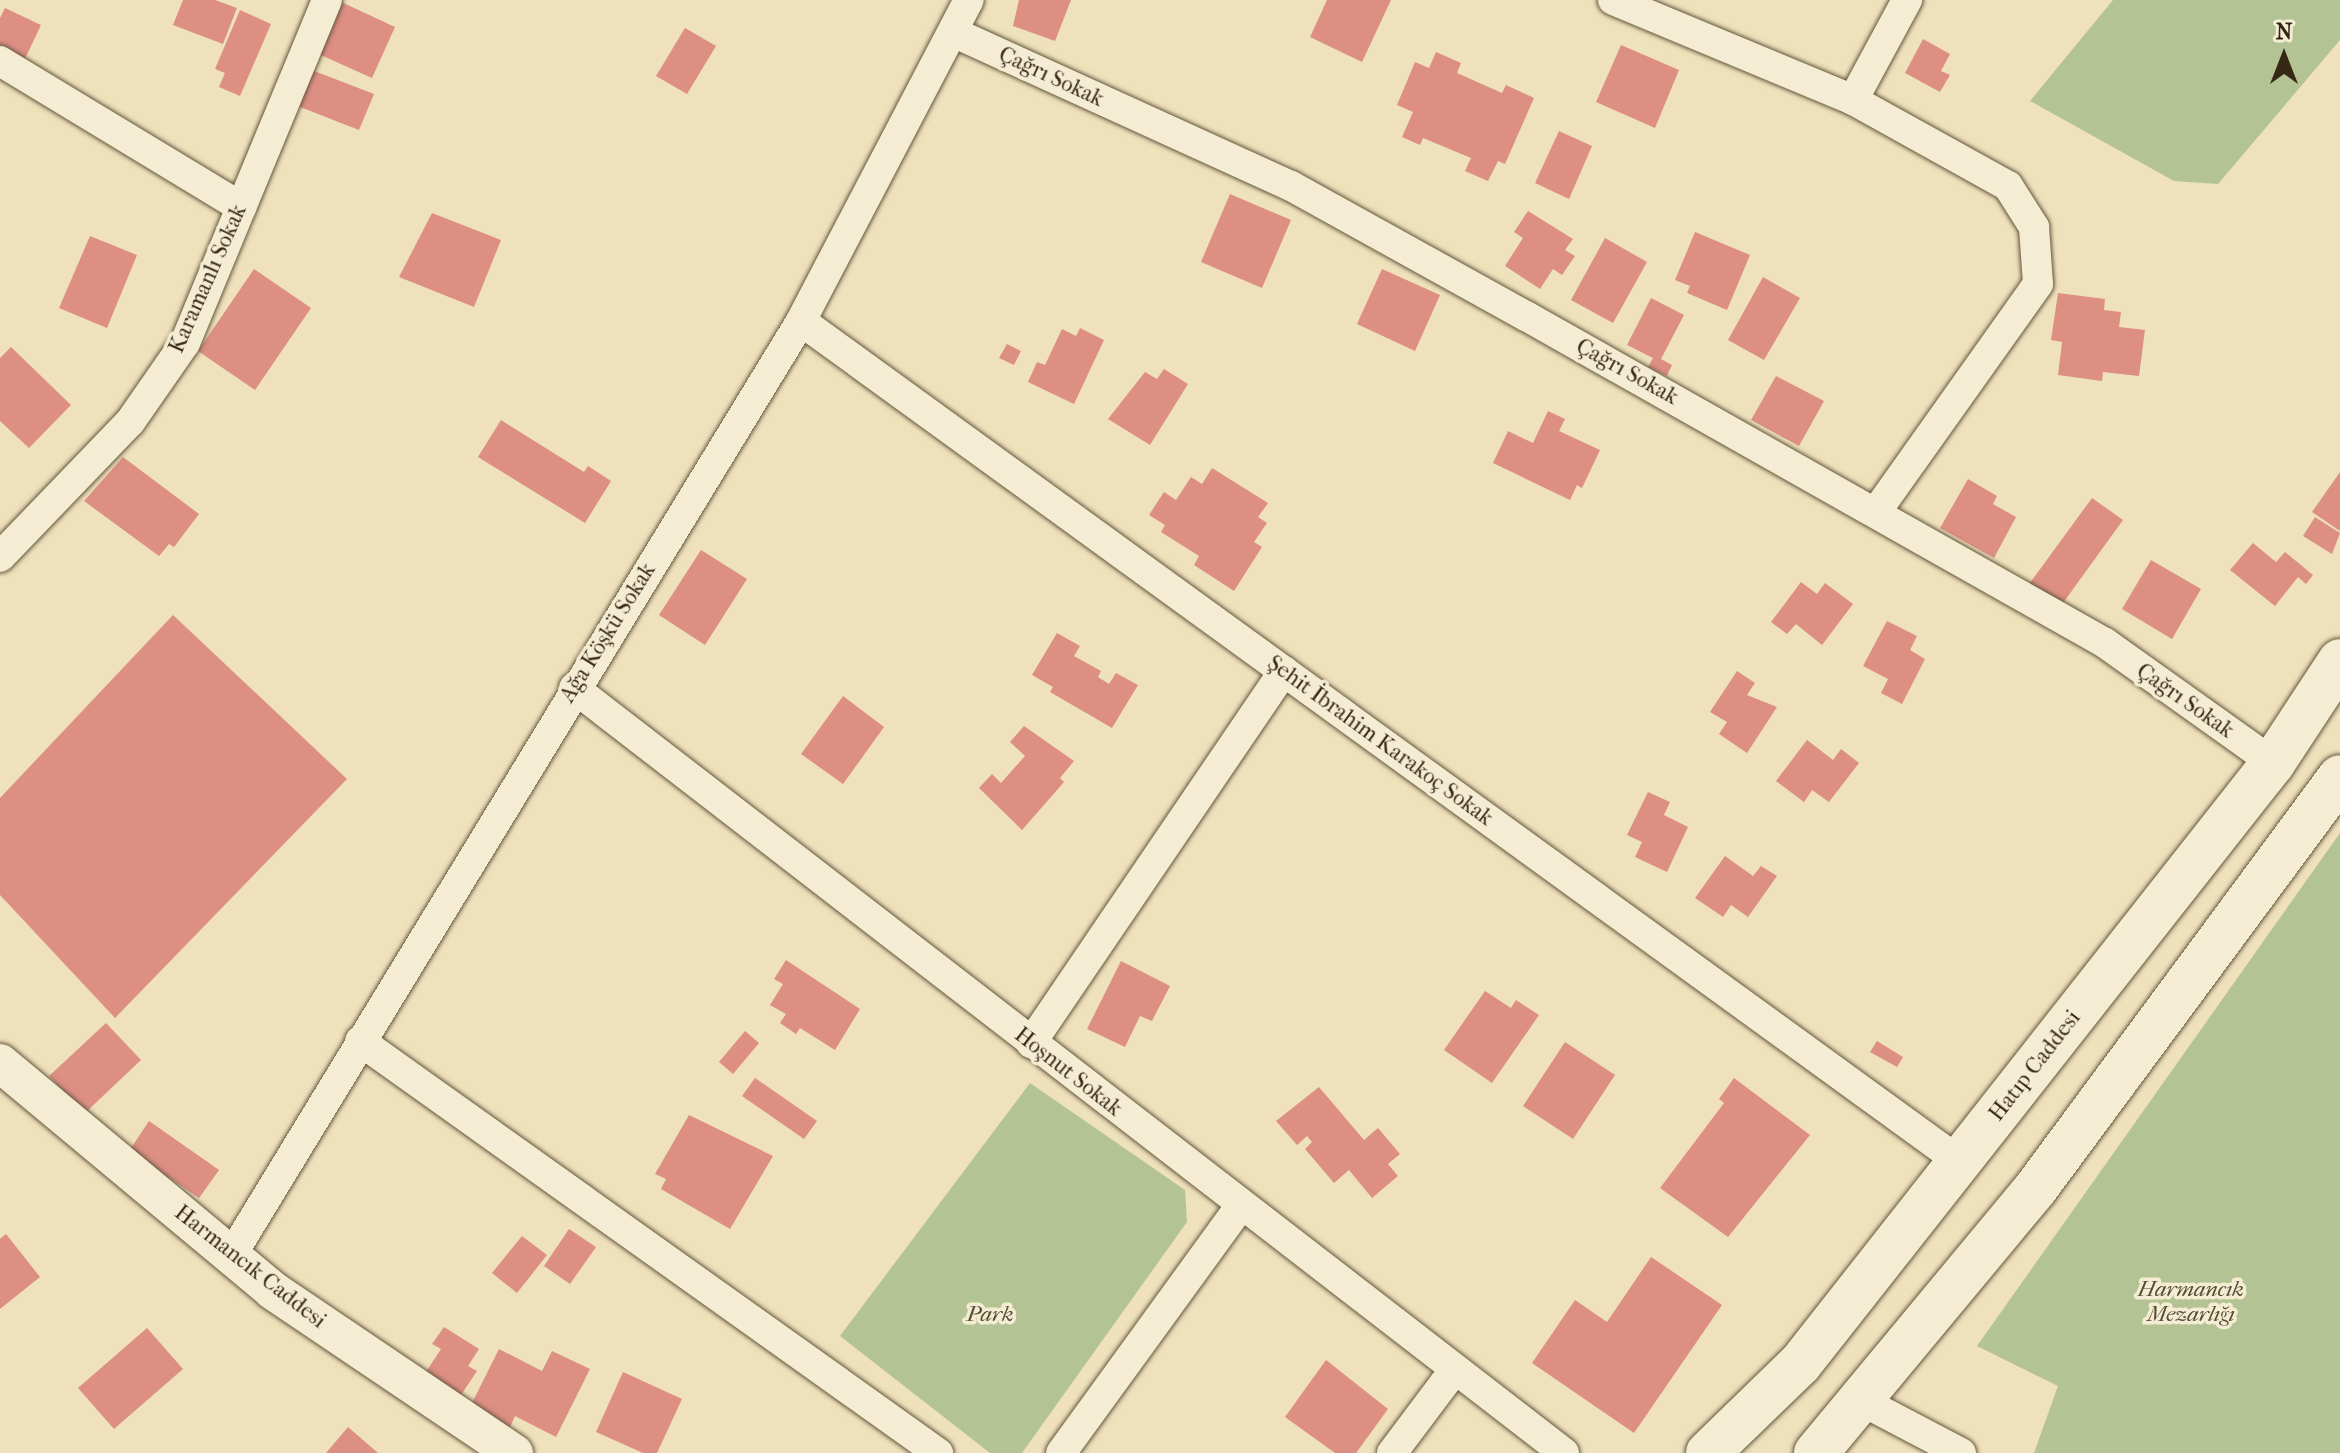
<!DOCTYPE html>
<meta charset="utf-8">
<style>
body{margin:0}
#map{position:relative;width:2340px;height:1453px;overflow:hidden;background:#eee1bb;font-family:"IM FELL French Canon",serif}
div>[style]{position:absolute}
.green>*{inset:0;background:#b4c393}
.building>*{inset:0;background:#dd8f84}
.roads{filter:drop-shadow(0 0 2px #64563e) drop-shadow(0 0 2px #64563e)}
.minor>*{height:30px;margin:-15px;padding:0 15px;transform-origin:15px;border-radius:15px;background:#f4ecd3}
.tertiary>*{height:38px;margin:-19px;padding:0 19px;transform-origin:19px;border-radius:19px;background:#f4ecd3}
.secondary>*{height:44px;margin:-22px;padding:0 22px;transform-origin:22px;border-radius:22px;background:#f4ecd3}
span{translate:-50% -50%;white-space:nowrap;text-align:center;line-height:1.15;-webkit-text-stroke:7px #f4ecd3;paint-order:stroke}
.street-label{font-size:22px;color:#362715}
.park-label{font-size:22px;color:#564e34;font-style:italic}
.north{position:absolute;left:2244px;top:16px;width:80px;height:80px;-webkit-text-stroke:6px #f4ecd3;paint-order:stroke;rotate:0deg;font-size:22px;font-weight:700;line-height:32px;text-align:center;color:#362715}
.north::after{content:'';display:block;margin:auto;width:28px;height:36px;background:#362715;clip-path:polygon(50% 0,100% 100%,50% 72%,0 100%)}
</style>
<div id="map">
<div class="green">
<i style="clip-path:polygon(2113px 0,2340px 0,2340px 40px,2218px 184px,2174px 181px,2030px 101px)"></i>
<i style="clip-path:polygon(2340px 833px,2340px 1453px,2034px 1453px,2058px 1386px,1977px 1346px)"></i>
<i style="clip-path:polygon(1030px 1083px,1185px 1190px,1187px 1222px,1022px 1453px,990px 1453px,840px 1336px)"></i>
</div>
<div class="building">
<i style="clip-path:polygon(183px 0,215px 0,237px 8px,223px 44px,173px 25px)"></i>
<i style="clip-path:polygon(337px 0,395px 27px,372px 78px,314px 52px)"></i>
<i style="clip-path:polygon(1019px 0,1071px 0,1055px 41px,1013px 26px)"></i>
<i style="clip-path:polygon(1327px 0,1391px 0,1362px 62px,1310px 37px)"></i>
<i style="clip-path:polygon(5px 8px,41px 25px,22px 65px,0 55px,0 18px)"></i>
<i style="clip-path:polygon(240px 10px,271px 24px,240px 96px,219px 87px,225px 73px,215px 69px)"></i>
<i style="clip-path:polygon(685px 28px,716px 46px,687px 94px,656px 76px)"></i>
<i style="clip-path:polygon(1923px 39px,1950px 54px,1941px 71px,1950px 75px,1940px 92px,1905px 73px)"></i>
<i style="clip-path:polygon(1621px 45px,1679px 70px,1655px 128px,1596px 102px)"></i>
<i style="clip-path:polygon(1436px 52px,1461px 63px,1457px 73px,1502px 93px,1506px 85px,1534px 98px,1505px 164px,1498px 161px,1488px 181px,1465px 171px,1471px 158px,1423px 138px,1420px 145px,1402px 137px,1413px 112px,1397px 105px,1415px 62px,1429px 68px)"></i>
<i style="clip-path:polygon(309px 69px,374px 94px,359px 130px,295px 105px)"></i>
<i style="clip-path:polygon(1559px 131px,1592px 146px,1569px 199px,1535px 183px)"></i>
<i style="clip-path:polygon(1230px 194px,1291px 220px,1262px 288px,1201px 262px)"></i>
<i style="clip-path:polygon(1528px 211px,1573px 239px,1565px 250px,1575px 256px,1562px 275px,1553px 269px,1540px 289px,1505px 266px,1523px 238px,1514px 232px)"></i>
<i style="clip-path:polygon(432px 213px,501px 240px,474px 307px,399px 277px)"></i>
<i style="clip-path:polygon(1695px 232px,1750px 255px,1727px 310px,1687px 293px,1690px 286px,1675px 280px)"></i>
<i style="clip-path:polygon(90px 236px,137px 255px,107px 328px,59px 308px)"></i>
<i style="clip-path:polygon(1605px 238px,1647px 262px,1613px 323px,1571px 300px)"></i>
<i style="clip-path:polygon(254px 269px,311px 308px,255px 390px,198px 351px)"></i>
<i style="clip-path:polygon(1382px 269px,1440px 295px,1415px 351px,1357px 324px)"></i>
<i style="clip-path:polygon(1763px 277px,1800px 298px,1764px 360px,1728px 340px)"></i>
<i style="clip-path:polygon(2058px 293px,2105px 299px,2104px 310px,2121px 312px,2119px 327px,2145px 330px,2139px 376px,2103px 372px,2102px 381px,2058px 375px,2062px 342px,2051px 340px)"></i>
<i style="clip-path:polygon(1651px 298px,1684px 315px,1661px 359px,1672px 365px,1667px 376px,1648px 367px,1653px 358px,1627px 345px)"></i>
<i style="clip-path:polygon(1080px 328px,1104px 340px,1074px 404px,1028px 382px,1037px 362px,1045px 365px,1062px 329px,1076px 336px)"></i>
<i style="clip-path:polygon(1007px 344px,1021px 351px,1014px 365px,999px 358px)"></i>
<i style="clip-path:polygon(11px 347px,71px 405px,29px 448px,0 421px,0 358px)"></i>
<i style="clip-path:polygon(1164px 369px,1188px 384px,1150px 445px,1108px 419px,1145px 372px,1157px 379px)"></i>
<i style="clip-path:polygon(1776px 376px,1824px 401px,1799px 446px,1751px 420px)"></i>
<i style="clip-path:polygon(1548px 411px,1565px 419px,1559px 431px,1600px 450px,1582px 488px,1577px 485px,1570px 500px,1493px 463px,1508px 431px,1533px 443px)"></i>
<i style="clip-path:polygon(501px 420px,584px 472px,588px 466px,611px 481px,585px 523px,478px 457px)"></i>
<i style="clip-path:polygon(123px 457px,199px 514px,174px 547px,169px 544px,159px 556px,84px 501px)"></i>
<i style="clip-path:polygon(1212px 468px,1268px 503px,1258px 517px,1267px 523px,1254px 542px,1262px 547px,1234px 591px,1194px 565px,1199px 556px,1161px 532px,1165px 525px,1149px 515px,1164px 492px,1176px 500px,1191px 477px,1202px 484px)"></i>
<i style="clip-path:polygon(2340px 472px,2340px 531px,2312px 512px)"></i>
<i style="clip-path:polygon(1968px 479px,1997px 496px,1993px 504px,2016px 517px,1994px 558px,1940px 528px)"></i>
<i style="clip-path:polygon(2092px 498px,2123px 520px,2058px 610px,2027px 587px)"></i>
<i style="clip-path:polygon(2315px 517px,2340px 533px,2332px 554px,2303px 536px)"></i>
<i style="clip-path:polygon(2253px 543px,2276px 562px,2285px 552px,2313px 575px,2306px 584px,2298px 577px,2275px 606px,2230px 570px)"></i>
<i style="clip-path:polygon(701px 550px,747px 579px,705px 645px,659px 615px)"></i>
<i style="clip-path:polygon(2151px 560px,2201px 589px,2172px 639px,2122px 609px)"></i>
<i style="clip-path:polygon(1801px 582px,1817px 594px,1825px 583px,1853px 604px,1822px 645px,1796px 624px,1787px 634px,1771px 622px)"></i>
<i style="clip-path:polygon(173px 615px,347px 779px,115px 1018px,0 895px,0 798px)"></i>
<i style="clip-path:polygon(1887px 621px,1917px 636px,1910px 650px,1925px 659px,1902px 704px,1881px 693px,1888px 679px,1863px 666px)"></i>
<i style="clip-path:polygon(1057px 633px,1080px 646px,1074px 656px,1101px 671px,1098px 677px,1109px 684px,1116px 673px,1138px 685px,1112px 728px,1050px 692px,1053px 687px,1032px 675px)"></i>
<i style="clip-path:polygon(1737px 671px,1755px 683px,1747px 695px,1777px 707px,1747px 753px,1719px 734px,1727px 722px,1710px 712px)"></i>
<i style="clip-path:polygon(843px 696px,884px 727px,843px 784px,801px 754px)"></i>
<i style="clip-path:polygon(1024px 726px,1074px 761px,1060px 778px,1064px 782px,1022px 830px,979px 788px,992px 774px,1001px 783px,1025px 756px,1010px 742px)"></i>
<i style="clip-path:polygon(1807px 740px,1833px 760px,1841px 749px,1859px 763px,1829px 802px,1812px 790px,1804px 802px,1776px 781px)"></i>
<i style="clip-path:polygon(1648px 792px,1670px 802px,1664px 815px,1688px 827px,1667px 872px,1635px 857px,1642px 842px,1627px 835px)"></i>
<i style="clip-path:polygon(1725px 856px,1753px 876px,1761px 866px,1777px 876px,1748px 917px,1731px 905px,1723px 917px,1695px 898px)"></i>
<i style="clip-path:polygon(786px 960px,860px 1009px,835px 1050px,800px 1028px,796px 1034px,780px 1023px,786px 1014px,770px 1005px,783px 984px,774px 979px)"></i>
<i style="clip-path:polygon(1121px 961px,1170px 986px,1152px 1021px,1140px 1016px,1125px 1047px,1087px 1029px)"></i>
<i style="clip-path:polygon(1485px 991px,1511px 1008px,1516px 1000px,1539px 1015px,1492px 1083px,1444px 1050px)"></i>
<i style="clip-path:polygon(106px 1023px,141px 1060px,85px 1113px,49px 1076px)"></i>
<i style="clip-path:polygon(745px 1031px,759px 1043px,733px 1074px,719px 1062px)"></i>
<i style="clip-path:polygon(1877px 1041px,1903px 1057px,1897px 1067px,1870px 1052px)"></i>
<i style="clip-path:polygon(1565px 1042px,1615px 1075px,1573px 1139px,1523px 1106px)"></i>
<i style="clip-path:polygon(755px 1078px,817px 1121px,804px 1139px,742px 1096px)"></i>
<i style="clip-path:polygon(1734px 1078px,1810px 1135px,1728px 1237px,1660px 1188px,1724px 1103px,1719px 1099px)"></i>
<i style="clip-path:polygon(1319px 1087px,1364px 1140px,1378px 1128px,1400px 1154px,1388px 1164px,1398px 1176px,1372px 1198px,1349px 1170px,1334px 1183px,1305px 1149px,1312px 1142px,1307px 1136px,1297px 1145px,1276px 1121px)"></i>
<i style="clip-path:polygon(689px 1115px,773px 1156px,730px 1229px,661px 1189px,666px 1179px,655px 1174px)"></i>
<i style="clip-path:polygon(149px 1121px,219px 1170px,199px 1198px,129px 1151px)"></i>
<i style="clip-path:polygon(569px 1229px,596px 1247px,570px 1284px,544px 1266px)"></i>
<i style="clip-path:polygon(6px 1234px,40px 1277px,0 1309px,0 1239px)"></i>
<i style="clip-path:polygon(522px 1236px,547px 1255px,517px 1293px,492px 1273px)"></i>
<i style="clip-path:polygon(1651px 1257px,1722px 1305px,1634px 1433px,1532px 1363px,1575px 1300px,1607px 1322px)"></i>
<i style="clip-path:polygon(444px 1327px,479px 1349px,468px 1366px,477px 1371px,459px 1398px,424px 1375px,441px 1349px,432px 1344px)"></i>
<i style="clip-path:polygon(147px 1328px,183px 1369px,114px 1429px,78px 1388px)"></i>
<i style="clip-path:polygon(499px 1349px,542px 1371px,552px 1351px,590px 1369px,556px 1437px,515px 1416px,510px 1427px,470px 1407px)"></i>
<i style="clip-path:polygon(1326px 1360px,1388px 1409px,1356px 1453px,1335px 1453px,1285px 1417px)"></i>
<i style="clip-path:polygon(623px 1372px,682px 1399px,657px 1453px,643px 1453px,596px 1432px)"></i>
<i style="clip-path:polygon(348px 1427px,378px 1453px,326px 1453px)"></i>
</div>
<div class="roads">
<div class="minor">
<i style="left:1613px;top:0;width:260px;rotate:22.6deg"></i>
<i style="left:1853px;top:100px;width:177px;rotate:29deg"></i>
<i style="left:2008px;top:186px;width:49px;rotate:57.6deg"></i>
<i style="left:2034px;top:227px;width:57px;rotate:86deg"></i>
<i style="left:2038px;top:284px;width:280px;rotate:125.4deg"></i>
<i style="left:953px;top:32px;width:371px;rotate:24.5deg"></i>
<i style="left:1291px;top:186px;width:269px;rotate:29deg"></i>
<i style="left:1526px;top:316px;width:665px;rotate:29.46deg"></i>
<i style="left:2105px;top:643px;width:206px;rotate:35.5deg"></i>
<i style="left:0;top:61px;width:282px;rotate:31.2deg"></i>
<i style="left:1853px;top:100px;width:114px;rotate:-61.6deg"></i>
<i style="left:801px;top:321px;width:1431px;rotate:35.96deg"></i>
<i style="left:0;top:557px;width:187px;rotate:-46.1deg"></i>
<i style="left:130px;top:422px;width:96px;rotate:-55.2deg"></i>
<i style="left:185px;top:343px;width:371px;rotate:-67.5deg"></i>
<i style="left:574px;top:688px;width:1251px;rotate:37.69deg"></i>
<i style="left:360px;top:1041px;width:710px;rotate:35.48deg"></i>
<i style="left:1031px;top:1043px;width:450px;rotate:-55.8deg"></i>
<i style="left:231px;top:1256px;width:1095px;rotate:-58.63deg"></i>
<i style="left:801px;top:321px;width:362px;rotate:-62.4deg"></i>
<i style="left:1860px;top:1400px;width:114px;rotate:27.7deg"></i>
<i style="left:1061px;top:1453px;width:306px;rotate:-54deg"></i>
<i style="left:1392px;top:1453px;width:105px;rotate:-53.1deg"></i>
</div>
<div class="tertiary">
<i style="left:0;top:1063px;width:354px;rotate:39.8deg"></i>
<i style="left:272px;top:1290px;width:292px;rotate:34deg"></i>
</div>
<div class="secondary">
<i style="left:1708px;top:1453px;width:128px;rotate:-44.1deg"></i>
<i style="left:1800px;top:1364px;width:765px;rotate:-51.8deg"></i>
<i style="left:2273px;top:763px;width:122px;rotate:-56.7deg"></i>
<i style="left:1816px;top:1453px;width:344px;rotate:-50.3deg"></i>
<i style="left:2036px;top:1188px;width:511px;rotate:-53.51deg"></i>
</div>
</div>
<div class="street-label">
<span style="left:1051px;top:77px;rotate:25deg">Çağrı Sokak</span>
<span style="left:208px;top:279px;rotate:-66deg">Karamanlı Sokak</span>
<span style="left:1627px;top:372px;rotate:29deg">Çağrı Sokak</span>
<span style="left:608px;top:633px;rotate:-58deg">Ağa Köşkü Sokak</span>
<span style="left:2185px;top:701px;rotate:35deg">Çağrı Sokak</span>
<span style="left:1380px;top:741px;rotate:36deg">Şehit İbrahim Karakoç Sokak</span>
<span style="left:2035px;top:1066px;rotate:-52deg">Hatıp Caddesi</span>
<span style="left:1068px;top:1072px;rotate:38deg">Hoşnut Sokak</span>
<span style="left:250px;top:1267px;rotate:38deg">Harmancık Caddesi</span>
</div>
<div class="park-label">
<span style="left:2191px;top:1302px">Harmancık<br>Mezarlığı</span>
<span style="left:990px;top:1315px">Park</span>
</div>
<div class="north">N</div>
</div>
